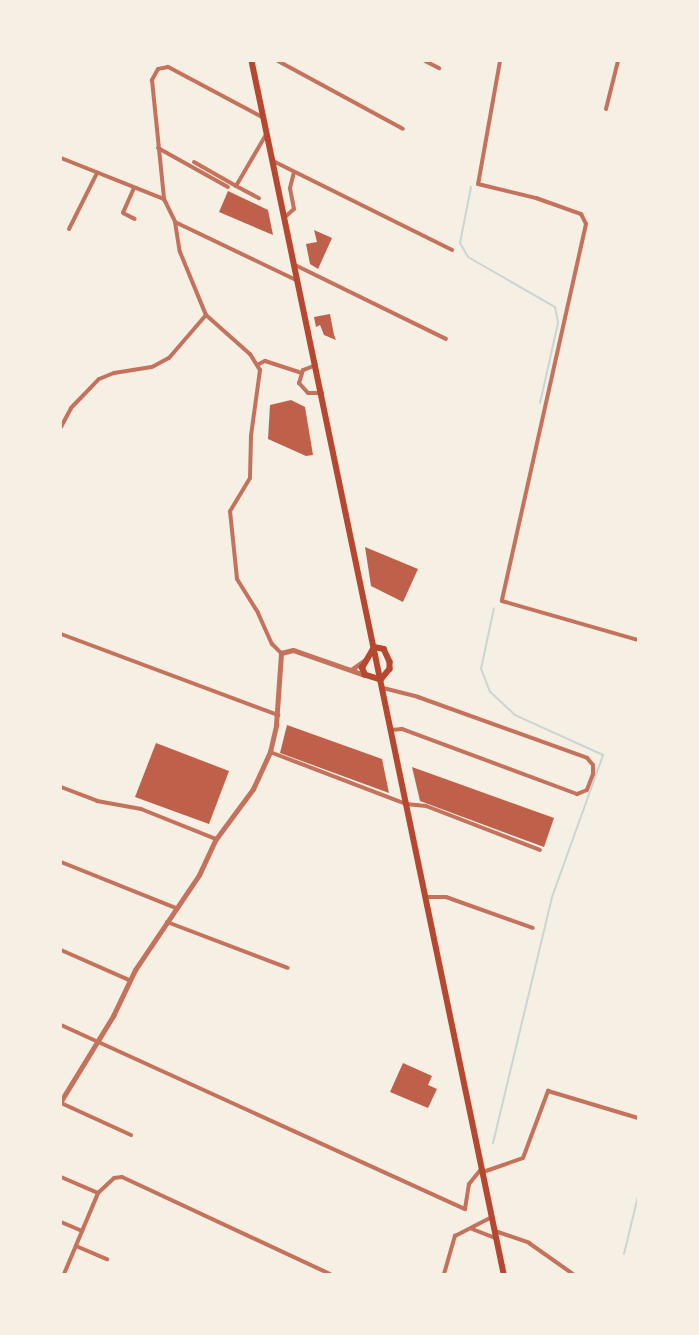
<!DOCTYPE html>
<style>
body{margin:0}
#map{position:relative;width:699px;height:1335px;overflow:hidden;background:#f6efe4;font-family:Jost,sans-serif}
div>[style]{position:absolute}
.stream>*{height:2px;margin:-1px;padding:0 1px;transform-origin:1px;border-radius:1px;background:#c9d6d2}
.building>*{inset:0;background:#bf614a}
.minor>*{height:4px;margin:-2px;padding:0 2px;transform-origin:2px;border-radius:2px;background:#c5725c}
.tertiary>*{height:4.5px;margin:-2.25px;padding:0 2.25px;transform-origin:2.25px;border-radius:2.25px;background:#c5725c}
.primary>*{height:5.5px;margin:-2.75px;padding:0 2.75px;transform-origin:2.75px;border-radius:2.75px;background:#b5482f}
span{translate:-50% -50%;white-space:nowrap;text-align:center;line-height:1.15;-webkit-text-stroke:5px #f6efe4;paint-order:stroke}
.frame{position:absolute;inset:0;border:62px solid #f6efe4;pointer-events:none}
</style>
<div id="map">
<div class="stream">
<i style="left:471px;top:187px;width:57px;rotate:101.1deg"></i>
<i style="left:460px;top:243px;width:16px;rotate:60deg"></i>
<i style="left:468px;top:257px;width:100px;rotate:29.9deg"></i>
<i style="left:555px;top:307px;width:16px;rotate:79deg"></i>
<i style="left:558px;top:323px;width:82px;rotate:102.7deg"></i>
<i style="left:493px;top:1143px;width:253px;rotate:-76.5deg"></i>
<i style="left:552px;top:897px;width:151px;rotate:-70.2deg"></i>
<i style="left:603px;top:755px;width:97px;rotate:-155.6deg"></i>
<i style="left:515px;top:715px;width:34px;rotate:-137deg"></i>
<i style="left:490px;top:692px;width:25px;rotate:-111deg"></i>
<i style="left:481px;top:669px;width:62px;rotate:-78deg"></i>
<i style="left:624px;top:1254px;width:60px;rotate:-76.4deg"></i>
</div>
<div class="building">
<i style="clip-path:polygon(228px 191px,268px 210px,273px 235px,219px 212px)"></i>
<i style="clip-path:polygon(314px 230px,332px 238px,318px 269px,310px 264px,306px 244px,317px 242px)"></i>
<i style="clip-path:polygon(330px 314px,334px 335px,336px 340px,324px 335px,320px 325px,316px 327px,314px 317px)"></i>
<i style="clip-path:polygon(291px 400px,305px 407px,313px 455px,306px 456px,268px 439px,270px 405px)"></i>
<i style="clip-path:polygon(365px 547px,418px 569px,403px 602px,371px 586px)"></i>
<i style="clip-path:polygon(287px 725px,382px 759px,389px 793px,280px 753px)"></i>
<i style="clip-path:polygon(156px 743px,229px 771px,209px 824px,135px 797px)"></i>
<i style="clip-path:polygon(412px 767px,554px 818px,544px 847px,420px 801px)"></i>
<i style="clip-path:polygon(403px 1063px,432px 1076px,428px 1085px,437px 1089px,428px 1108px,390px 1092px)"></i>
</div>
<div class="minor">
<i style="left:278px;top:61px;width:142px;rotate:28.5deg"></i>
<i style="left:425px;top:61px;width:16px;rotate:27deg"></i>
<i style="left:500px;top:61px;width:125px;rotate:100.1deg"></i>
<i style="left:478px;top:184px;width:60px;rotate:13.6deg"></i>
<i style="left:536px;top:198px;width:48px;rotate:19.6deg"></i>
<i style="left:581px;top:214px;width:11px;rotate:63deg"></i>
<i style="left:586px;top:224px;width:386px;rotate:102.6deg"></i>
<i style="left:502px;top:601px;width:141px;rotate:16deg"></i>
<i style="left:606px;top:109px;width:49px;rotate:-76deg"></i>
<i style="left:264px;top:118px;width:109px;rotate:-152deg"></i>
<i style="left:168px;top:67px;width:10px;rotate:169deg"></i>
<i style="left:158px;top:69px;width:13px;rotate:119deg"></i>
<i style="left:152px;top:80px;width:120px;rotate:84.2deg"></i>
<i style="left:164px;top:199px;width:25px;rotate:64deg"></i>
<i style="left:175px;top:222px;width:30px;rotate:81deg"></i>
<i style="left:180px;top:252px;width:68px;rotate:67.6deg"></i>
<i style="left:206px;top:315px;width:59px;rotate:41.6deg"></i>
<i style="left:250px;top:354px;width:19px;rotate:58deg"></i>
<i style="left:260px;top:370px;width:67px;rotate:97.8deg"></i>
<i style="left:251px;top:436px;width:42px;rotate:91.4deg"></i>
<i style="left:250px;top:478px;width:39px;rotate:121deg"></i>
<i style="left:230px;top:511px;width:68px;rotate:84.1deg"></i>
<i style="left:237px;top:579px;width:40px;rotate:58deg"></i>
<i style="left:258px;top:613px;width:34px;rotate:66deg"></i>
<i style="left:272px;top:644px;width:13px;rotate:45deg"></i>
<i style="left:158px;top:148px;width:80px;rotate:29.1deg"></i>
<i style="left:61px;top:158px;width:111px;rotate:21.7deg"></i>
<i style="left:273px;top:161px;width:200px;rotate:26.4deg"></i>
<i style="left:194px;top:162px;width:48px;rotate:29.7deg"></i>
<i style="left:236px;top:186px;width:61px;rotate:-59.7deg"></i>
<i style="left:236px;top:186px;width:26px;rotate:28deg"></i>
<i style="left:134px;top:188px;width:27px;rotate:114deg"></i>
<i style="left:123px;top:213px;width:13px;rotate:27deg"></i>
<i style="left:285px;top:217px;width:12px;rotate:-42deg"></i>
<i style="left:294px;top:209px;width:21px;rotate:-101deg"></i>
<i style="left:290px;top:188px;width:16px;rotate:-76deg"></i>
<i style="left:175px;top:222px;width:136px;rotate:25.6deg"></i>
<i style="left:69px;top:229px;width:63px;rotate:-63.4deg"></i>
<i style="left:295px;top:265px;width:168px;rotate:26.1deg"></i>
<i style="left:259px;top:364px;width:7px;rotate:-27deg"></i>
<i style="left:265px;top:361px;width:38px;rotate:18deg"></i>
<i style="left:316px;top:365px;width:14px;rotate:159deg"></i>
<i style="left:303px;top:370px;width:14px;rotate:107deg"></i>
<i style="left:299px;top:383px;width:13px;rotate:48deg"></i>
<i style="left:308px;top:393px;width:14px"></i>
<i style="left:61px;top:427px;width:21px;rotate:-62deg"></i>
<i style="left:71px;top:408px;width:40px;rotate:-46deg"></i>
<i style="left:99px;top:379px;width:16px;rotate:-22deg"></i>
<i style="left:114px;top:373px;width:38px;rotate:-9deg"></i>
<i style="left:152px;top:367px;width:19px;rotate:-28deg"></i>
<i style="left:169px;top:358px;width:57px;rotate:-49.3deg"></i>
<i style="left:61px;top:634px;width:232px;rotate:20.5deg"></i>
<i style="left:383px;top:688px;width:36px;rotate:14deg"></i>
<i style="left:418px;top:697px;width:180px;rotate:19.8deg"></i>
<i style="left:587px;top:758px;width:9px;rotate:49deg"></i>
<i style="left:593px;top:765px;width:9px;rotate:90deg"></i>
<i style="left:593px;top:774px;width:17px;rotate:111deg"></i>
<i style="left:587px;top:790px;width:11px;rotate:158deg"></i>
<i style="left:577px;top:794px;width:187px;rotate:-159.6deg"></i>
<i style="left:402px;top:729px;width:11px;rotate:175deg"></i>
<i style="left:270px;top:752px;width:146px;rotate:20.9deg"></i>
<i style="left:406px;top:804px;width:20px;rotate:6deg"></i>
<i style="left:426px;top:806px;width:122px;rotate:21.1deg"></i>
<i style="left:61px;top:787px;width:39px;rotate:21deg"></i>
<i style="left:97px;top:801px;width:45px;rotate:10.3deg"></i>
<i style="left:141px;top:809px;width:81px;rotate:21.8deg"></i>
<i style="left:61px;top:862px;width:124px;rotate:21.8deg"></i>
<i style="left:426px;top:897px;width:20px"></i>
<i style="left:446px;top:897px;width:92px;rotate:19.6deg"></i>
<i style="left:167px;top:922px;width:129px;rotate:20.8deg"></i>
<i style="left:61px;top:950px;width:74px;rotate:23.8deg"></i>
<i style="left:61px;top:1025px;width:444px;rotate:24.5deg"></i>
<i style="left:465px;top:1209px;width:25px;rotate:-81deg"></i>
<i style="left:469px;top:1184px;width:21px;rotate:-51deg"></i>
<i style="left:61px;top:1103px;width:77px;rotate:24.6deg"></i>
<i style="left:483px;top:1172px;width:42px;rotate:-19.3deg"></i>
<i style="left:523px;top:1158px;width:72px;rotate:-69.5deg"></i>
<i style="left:548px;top:1091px;width:94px;rotate:16.7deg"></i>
<i style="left:61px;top:1177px;width:40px;rotate:23.4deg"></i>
<i style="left:98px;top:1193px;width:22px;rotate:-43deg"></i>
<i style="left:114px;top:1178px;width:8px;rotate:-7deg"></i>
<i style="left:122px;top:1177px;width:230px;rotate:25deg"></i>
<i style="left:61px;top:1222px;width:23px;rotate:23deg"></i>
<i style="left:472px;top:1229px;width:26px;rotate:21deg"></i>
<i style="left:495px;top:1231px;width:36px;rotate:19deg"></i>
<i style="left:529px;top:1243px;width:54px;rotate:35.2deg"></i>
<i style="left:76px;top:1246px;width:34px;rotate:23deg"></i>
<i style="left:64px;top:1274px;width:88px;rotate:-67.2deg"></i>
<i style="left:444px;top:1274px;width:40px;rotate:-74deg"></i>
<i style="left:455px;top:1236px;width:42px;rotate:-27.2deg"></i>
</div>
<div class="tertiary">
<i style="left:351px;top:670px;width:16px;rotate:-35deg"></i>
<i style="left:61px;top:1101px;width:100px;rotate:-58.5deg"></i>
<i style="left:113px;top:1016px;width:51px;rotate:-64.4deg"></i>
<i style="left:135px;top:970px;width:115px;rotate:-56deg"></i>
<i style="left:199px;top:875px;width:40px;rotate:-65deg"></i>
<i style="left:216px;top:839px;width:62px;rotate:-53.5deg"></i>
<i style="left:253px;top:789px;width:41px;rotate:-65.3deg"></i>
<i style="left:270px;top:752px;width:28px;rotate:-77deg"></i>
<i style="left:276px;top:725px;width:72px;rotate:-86deg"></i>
<i style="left:281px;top:653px;width:12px;rotate:-14deg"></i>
<i style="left:293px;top:650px;width:76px;rotate:19.1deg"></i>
</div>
<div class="primary">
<i style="left:252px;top:61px;width:1239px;rotate:78.26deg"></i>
<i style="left:374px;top:647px;width:10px;rotate:11deg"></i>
<i style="left:384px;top:649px;width:14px;rotate:65deg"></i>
<i style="left:390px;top:662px;width:7px;rotate:90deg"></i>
<i style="left:390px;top:669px;width:14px;rotate:129deg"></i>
<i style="left:381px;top:680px;width:17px;rotate:-163deg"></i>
<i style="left:365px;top:675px;width:8px;rotate:-113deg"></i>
<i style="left:362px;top:668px;width:24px;rotate:-60deg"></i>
</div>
<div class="frame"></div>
</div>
